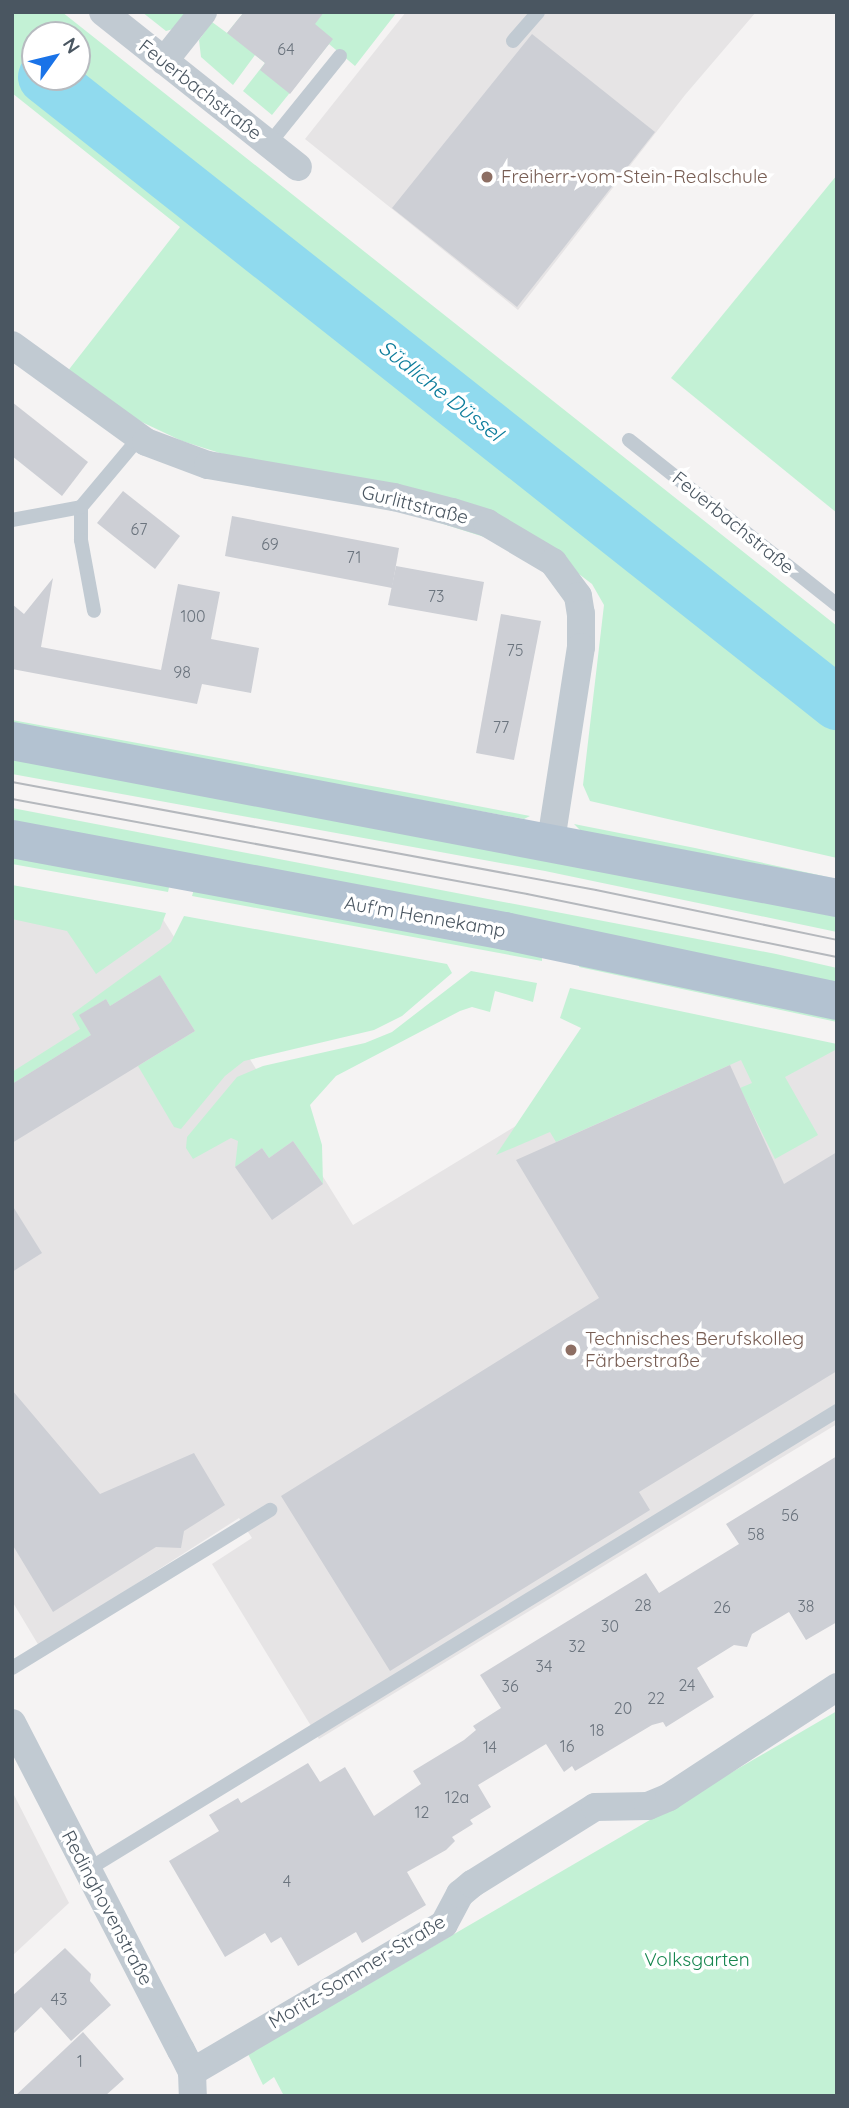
<!DOCTYPE html>
<meta charset="utf-8">
<style>
body{margin:0}
#map{position:relative;width:849px;height:2108px;overflow:hidden;background:#f5f3f3;font-family:Quicksand,sans-serif}
div>[style]{position:absolute}
.education>*{inset:0;background:#e6e4e5}
.green>*{inset:0;background:#c3f1d5}
.river>*{height:54px;margin:-27px;padding:0 27px;transform-origin:27px;border-radius:27px;background:#90daee}
.building>*{inset:0;background:#cdcfd5}
.service>*{height:14px;margin:-7px;padding:0 7px;transform-origin:7px;border-radius:7px;background:#c1cad2}
.minor>*{height:28px;margin:-14px;padding:0 14px;transform-origin:14px;border-radius:14px;background:#c1cad2}
.primary>*{height:38px;margin:-19px;padding:0 19px;transform-origin:19px;border-radius:19px;background:#b3c2d1}
.tram>*{height:2px;margin:-1px;padding:0 1px;transform-origin:1px;border-radius:1px;background:#b5b8bd}
.dots>*{width:19px;height:19px;translate:-50% -50%;box-sizing:border-box;border:4px solid #fff;border-radius:50%}
span{translate:-50% -50%;white-space:nowrap;text-align:center;line-height:1.15;-webkit-text-stroke:7px #fff;paint-order:stroke}
.number-label{font-size:16px;color:#6b747e}
.number-label span{-webkit-text-stroke-width:0}
.street-label{font-size:19px;color:#4a5661}
.education-label{font-size:19px;color:#785e54}
.left{translate:0 -50%;text-align:left}
.park-label{font-size:19px;color:#17864f}
.water-label{font-size:21px;color:#0c7c9b;font-style:italic}
.frame{position:absolute;inset:0;border:14px solid #4a5661;pointer-events:none}
.north{position:absolute;left:21px;top:21px;width:70px;height:70px;box-sizing:border-box;background:#fff;border:2px solid #b7bbc0;border-radius:50%;rotate:56deg;font-size:19px;font-weight:700;line-height:28px;text-align:center;color:#4a5661}
.north::after{content:'';display:block;margin:auto;width:24px;height:32px;background:#1a73e8;clip-path:polygon(50% 0,100% 100%,50% 72%,0 100%)}
</style>
<div id="map">
<div class="education">
<i style="clip-path:polygon(406px 12px,756px 12px,685px 95px,518px 310px,305px 139px)"></i>
<i style="clip-path:polygon(12px 888px,161px 916px,353px 1225px,624px 1060px,837px 1049px,837px 1424px,319px 1739px,212px 1564px,252px 1538px,239px 1518px,39px 1646px,12px 1601px)"></i>
<i style="clip-path:polygon(12px 1791px,69px 1903px,12px 1956px)"></i>
</div>
<div class="green">
<i style="clip-path:polygon(evenodd,12px 12px,62px 12px,837px 626px,837px 858px,590px 801px,583px 785px,604px 605px,592px 584px,563px 562px,182px 441px,129px 416px,67px 372px,180px 227px,12px 93px,12px 12px,35px 35px,77px 35px,77px 77px,35px 77px,35px 35px)"></i>
<i style="clip-path:polygon(142px 12px,190px 12px,177px 28px,166px 31px)"></i>
<i style="clip-path:polygon(244px 12px,397px 12px,355px 66px,329px 44px,272px 115px,243px 91px,265px 63px,255px 55px,233px 85px,201px 57px,199px 40px,212px 22px,227px 33px)"></i>
<i style="clip-path:polygon(837px 175px,837px 513px,671px 378px)"></i>
<i style="clip-path:polygon(12px 720px,410px 793px,530px 816px,524px 819px,12px 725px)"></i>
<i style="clip-path:polygon(12px 756px,837px 915px,837px 932px,545px 871px,12px 774px)"></i>
<i style="clip-path:polygon(12px 808px,776px 954px,837px 968px,837px 983px,12px 823px)"></i>
<i style="clip-path:polygon(574px 824px,695px 848px,837px 879px,581px 831px)"></i>
<i style="clip-path:polygon(12px 855px,170px 883px,168px 892px,12px 864px)"></i>
<i style="clip-path:polygon(12px 885px,166px 913px,160px 929px,96px 974px,67px 931px,12px 919px)"></i>
<i style="clip-path:polygon(194px 889px,542px 953px,542px 961px,192px 896px)"></i>
<i style="clip-path:polygon(184px 916px,447px 964px,452px 973px,402px 1016px,374px 1030px,244px 1061px,225px 1076px,181px 1129px,174px 1127px,138px 1066px,195px 1031px,160px 975px,110px 1006px,106px 999px,80px 1015px,91px 1035px,12px 1084px,12px 1072px,80px 1029px,72px 1014px,171px 942px)"></i>
<i style="clip-path:polygon(580px 960px,837px 1015px,837px 1022px,579px 967px)"></i>
<i style="clip-path:polygon(471px 971px,537px 983px,533px 1002px,495px 991px,490px 1012px,472px 1007px,460px 1011px,336px 1076px,310px 1105px,322px 1145px,323px 1184px,293px 1141px,269px 1158px,262px 1148px,235px 1167px,238px 1141px,231px 1138px,193px 1159px,186px 1148px,187px 1137px,237px 1077px,263px 1066px,365px 1043px,392px 1032px)"></i>
<i style="clip-path:polygon(570px 988px,837px 1044px,837px 1049px,785px 1077px,818px 1135px,775px 1159px,740px 1088px,752px 1083px,741px 1060px,556px 1142px,550px 1132px,496px 1155px,581px 1028px,560px 1018px)"></i>
<i style="clip-path:polygon(837px 1711px,837px 2096px,284px 2096px,274px 2077px,263px 2085px,248px 2054px)"></i>
</div>
<div class="river">
<i style="left:45px;top:77px;width:1010px;rotate:38.32deg"></i>
</div>
<div class="building">
<i style="clip-path:polygon(244px 12px,324px 12px,315px 24px,333px 39px,290px 94px,260px 70px,265px 63px,227px 33px)"></i>
<i style="clip-path:polygon(532px 34px,655px 132px,517px 307px,392px 208px)"></i>
<i style="clip-path:polygon(12px 402px,88px 462px,62px 496px,12px 456px)"></i>
<i style="clip-path:polygon(123px 491px,180px 536px,155px 569px,97px 523px)"></i>
<i style="clip-path:polygon(232px 516px,399px 548px,392px 588px,225px 556px)"></i>
<i style="clip-path:polygon(396px 566px,484px 582px,477px 621px,388px 605px)"></i>
<i style="clip-path:polygon(53px 578px,41px 647px,161px 670px,178px 584px,220px 592px,211px 639px,259px 648px,251px 693px,202px 684px,197px 704px,12px 669px,12px 604px,24px 614px)"></i>
<i style="clip-path:polygon(501px 614px,541px 621px,514px 760px,476px 753px)"></i>
<i style="clip-path:polygon(160px 975px,195px 1031px,12px 1143px,12px 1084px,91px 1035px,79px 1015px,106px 999px,110px 1006px)"></i>
<i style="clip-path:polygon(730px 1065px,784px 1184px,837px 1152px,837px 1371px,639px 1492px,650px 1510px,390px 1671px,281px 1496px,599px 1298px,516px 1160px)"></i>
<i style="clip-path:polygon(293px 1141px,323px 1184px,272px 1220px,235px 1167px,262px 1148px,269px 1158px)"></i>
<i style="clip-path:polygon(12px 1205px,42px 1253px,12px 1272px)"></i>
<i style="clip-path:polygon(12px 1390px,100px 1494px,194px 1453px,225px 1505px,184px 1531px,181px 1548px,156px 1547px,53px 1612px,12px 1544px)"></i>
<i style="clip-path:polygon(837px 1456px,837px 1622px,806px 1640px,789px 1612px,752px 1634px,747px 1647px,734px 1645px,697px 1668px,714px 1697px,666px 1727px,663px 1722px,652px 1725px,575px 1771px,572px 1766px,564px 1772px,546px 1744px,478px 1785px,491px 1807px,470px 1820px,473px 1824px,452px 1837px,455px 1841px,446px 1850px,407px 1872px,426px 1905px,362px 1943px,356px 1932px,298px 1966px,281px 1937px,271px 1943px,265px 1933px,225px 1957px,169px 1861px,219px 1831px,209px 1815px,238px 1798px,241px 1803px,308px 1763px,320px 1782px,345px 1767px,374px 1816px,421px 1784px,413px 1771px,464px 1740px,476px 1730px,473px 1726px,501px 1708px,480px 1675px,646px 1573px,659px 1593px,739px 1544px,726px 1524px)"></i>
<i style="clip-path:polygon(65px 1948px,91px 1974px,90px 1981px,111px 2005px,71px 2041px,41px 2007px,12px 2035px,12px 1996px)"></i>
<i style="clip-path:polygon(83px 2032px,124px 2079px,105px 2096px,15px 2096px)"></i>
</div>
<div class="service">
<i style="left:513px;top:41px;width:38px;rotate:-49deg"></i>
<i style="left:269px;top:144px;width:113px;rotate:-51.1deg"></i>
<i style="left:629px;top:440px;width:265px;rotate:38.4deg"></i>
<i style="left:81px;top:507px;width:33px;rotate:90deg"></i>
<i style="left:81px;top:540px;width:72px;rotate:79.6deg"></i>
<i style="left:12px;top:520px;width:70px;rotate:-10.7deg"></i>
<i style="left:81px;top:507px;width:90px;rotate:-50deg"></i>
<i style="left:12px;top:1668px;width:303px;rotate:-31.5deg"></i>
<i style="left:87px;top:1870px;width:879px;rotate:-31.47deg"></i>
</div>
<div class="minor">
<i style="left:103px;top:12px;width:249px;rotate:38.5deg"></i>
<i style="left:164px;top:61px;width:63px;rotate:-51.5deg"></i>
<i style="left:12px;top:345px;width:165px;rotate:35.9deg"></i>
<i style="left:146px;top:442px;width:66px;rotate:20.4deg"></i>
<i style="left:208px;top:465px;width:189px;rotate:9.8deg"></i>
<i style="left:394px;top:497px;width:60px;rotate:14.5deg"></i>
<i style="left:452px;top:512px;width:37px;rotate:17deg"></i>
<i style="left:487px;top:523px;width:77px;rotate:30.6deg"></i>
<i style="left:553px;top:562px;width:42px;rotate:53.7deg"></i>
<i style="left:578px;top:596px;width:18px;rotate:81deg"></i>
<i style="left:581px;top:614px;width:33px;rotate:90deg"></i>
<i style="left:581px;top:647px;width:196px;rotate:98.8deg"></i>
<i style="left:12px;top:1723px;width:368px;rotate:62.7deg"></i>
<i style="left:181px;top:2050px;width:25px;rotate:63deg"></i>
<i style="left:192px;top:2072px;width:24px;rotate:88deg"></i>
<i style="left:192px;top:2072px;width:292px;rotate:-30.4deg"></i>
<i style="left:444px;top:1924px;width:34px;rotate:-62deg"></i>
<i style="left:460px;top:1894px;width:16px;rotate:-40deg"></i>
<i style="left:472px;top:1884px;width:145px;rotate:-32deg"></i>
<i style="left:595px;top:1807px;width:53px;rotate:-1.1deg"></i>
<i style="left:648px;top:1806px;width:23px;rotate:-23deg"></i>
<i style="left:669px;top:1797px;width:201px;rotate:-33.2deg"></i>
</div>
<div class="primary">
<i style="left:12px;top:741px;width:840px;rotate:10.77deg"></i>
<i style="left:12px;top:839px;width:502px;rotate:10.57deg"></i>
<i style="left:505px;top:931px;width:339px;rotate:11.9deg"></i>
</div>
<div class="tram">
<i style="left:12px;top:782px;width:594px;rotate:10.48deg"></i>
<i style="left:596px;top:890px;width:246px;rotate:11.7deg"></i>
<i style="left:12px;top:799px;width:524px;rotate:10.45deg"></i>
<i style="left:527px;top:894px;width:316px;rotate:11.5deg"></i>
</div>
<div class="dots">
<i style="left:487px;top:177px;background:#8d6e63"></i>
<i style="left:571px;top:1350px;background:#8d6e63"></i>
</div>
<div class="number-label">
<span style="left:286px;top:49px">64</span>
<span style="left:139px;top:529px">67</span>
<span style="left:270px;top:544px">69</span>
<span style="left:354px;top:557px">71</span>
<span style="left:436px;top:596px">73</span>
<span style="left:193px;top:616px">100</span>
<span style="left:515px;top:650px">75</span>
<span style="left:182px;top:672px">98</span>
<span style="left:501px;top:727px">77</span>
<span style="left:790px;top:1515px">56</span>
<span style="left:756px;top:1534px">58</span>
<span style="left:643px;top:1605px">28</span>
<span style="left:806px;top:1606px">38</span>
<span style="left:722px;top:1607px">26</span>
<span style="left:610px;top:1626px">30</span>
<span style="left:577px;top:1646px">32</span>
<span style="left:544px;top:1666px">34</span>
<span style="left:687px;top:1685px">24</span>
<span style="left:510px;top:1686px">36</span>
<span style="left:656px;top:1698px">22</span>
<span style="left:623px;top:1708px">20</span>
<span style="left:597px;top:1730px">18</span>
<span style="left:567px;top:1746px">16</span>
<span style="left:490px;top:1747px">14</span>
<span style="left:457px;top:1797px">12a</span>
<span style="left:422px;top:1812px">12</span>
<span style="left:287px;top:1881px">4</span>
<span style="left:59px;top:1999px">43</span>
<span style="left:80px;top:2061px">1</span>
</div>
<div class="street-label">
<span style="left:200px;top:90px;rotate:38deg">Feuerbachstraße</span>
<span style="left:415px;top:505px;rotate:14deg">Gurlittstraße</span>
<span style="left:733px;top:523px;rotate:39deg">Feuerbachstraße</span>
<span style="left:425px;top:917px;rotate:10deg">Auf'm Hennekamp</span>
<span style="left:107px;top:1908px;rotate:62deg">Redinghovenstraße</span>
<span style="left:357px;top:1972px;rotate:-31deg">Moritz-Sommer-Straße</span>
</div>
<div class="education-label">
<span class="left" style="left:501px;top:177px">Freiherr-vom-Stein-Realschule</span>
<span class="left" style="left:585px;top:1350px">Technisches Berufskolleg<br>Färberstraße</span>
</div>
<div class="park-label">
<span style="left:697px;top:1960px">Volksgarten</span>
</div>
<div class="water-label">
<span style="left:441px;top:390px;rotate:38deg">Südliche Düssel</span>
</div>
<div class="frame"></div>
<div class="north">N</div>
</div>
